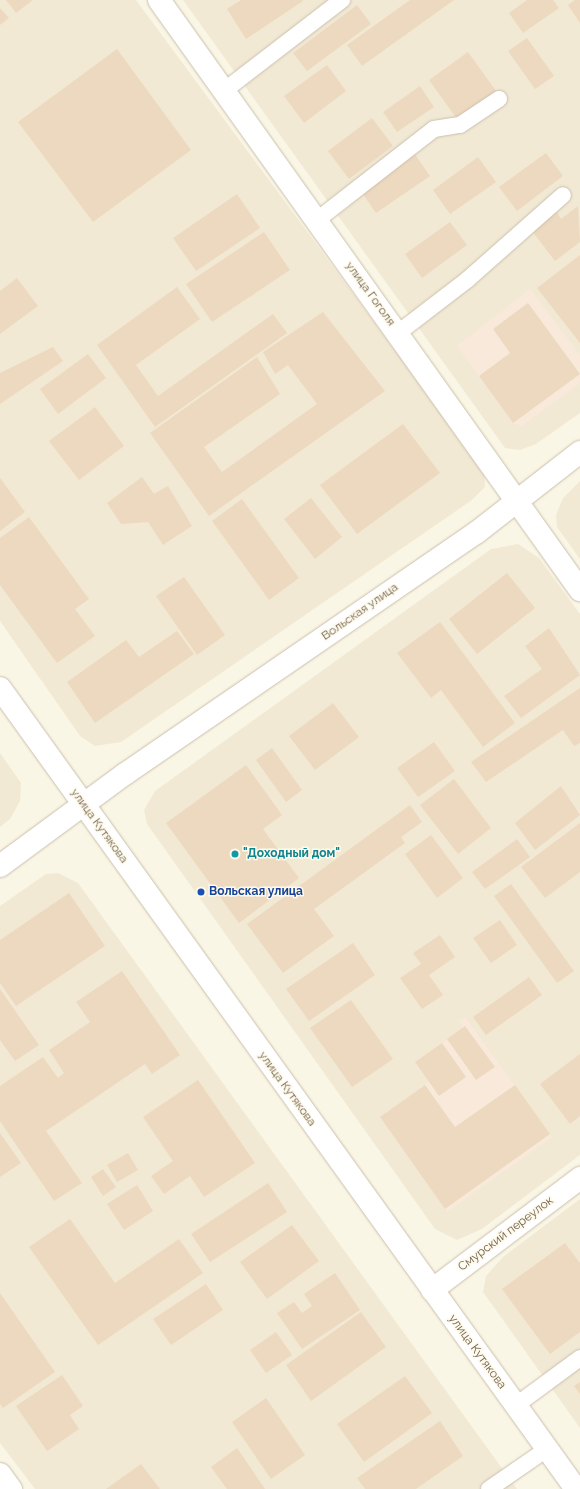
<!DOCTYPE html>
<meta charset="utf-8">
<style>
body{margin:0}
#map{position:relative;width:580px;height:1489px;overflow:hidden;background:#faf6e5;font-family:Raleway,sans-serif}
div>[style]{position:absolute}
.residential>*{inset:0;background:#f1e9d4}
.commercial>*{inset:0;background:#f9e9da}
.building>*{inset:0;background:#edd9bf}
.roads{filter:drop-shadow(0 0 1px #cbbfad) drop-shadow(0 0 1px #cbbfad)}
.service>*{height:16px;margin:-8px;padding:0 8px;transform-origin:8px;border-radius:8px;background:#fff}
.minor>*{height:22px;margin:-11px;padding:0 11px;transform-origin:11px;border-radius:11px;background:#fff}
.tertiary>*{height:22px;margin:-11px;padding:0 11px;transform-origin:11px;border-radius:11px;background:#fff}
.dots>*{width:11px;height:11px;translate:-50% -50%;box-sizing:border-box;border:2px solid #fdf9eb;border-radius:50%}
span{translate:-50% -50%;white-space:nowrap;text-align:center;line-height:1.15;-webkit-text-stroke:3px #fdf9eb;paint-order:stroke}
.street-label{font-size:12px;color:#71604d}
.culture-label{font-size:12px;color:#0d838f;font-weight:700}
.left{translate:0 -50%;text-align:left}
.transit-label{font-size:12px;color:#164399;font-weight:700}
</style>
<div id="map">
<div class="residential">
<i style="clip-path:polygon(0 0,136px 0,484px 471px,485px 487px,472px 500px,121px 742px,95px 746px,80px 736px,0 621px)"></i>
<i style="clip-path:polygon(183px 0,580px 0,580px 413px,536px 444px,520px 450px,505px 448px)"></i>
<i style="clip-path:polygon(580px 481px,580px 559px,557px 527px,556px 515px,563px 498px)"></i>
<i style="clip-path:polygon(518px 544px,539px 558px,580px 614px,580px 1155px,482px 1229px,457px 1240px,435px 1229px,147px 824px,144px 810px,155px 791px,491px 549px)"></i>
<i style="clip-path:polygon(0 753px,21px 783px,20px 801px,10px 819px,0 827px)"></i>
<i style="clip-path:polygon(58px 873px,78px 883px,517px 1489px,35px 1489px,0 1443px,0 906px,46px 874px)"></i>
<i style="clip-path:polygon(580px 1199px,580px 1428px,483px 1292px,486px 1276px,504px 1256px)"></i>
</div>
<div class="commercial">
<i style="clip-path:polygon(530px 289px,580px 355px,580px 383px,522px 426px,513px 423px,457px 346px)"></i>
<i style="clip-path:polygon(465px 1017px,552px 1137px,447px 1212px,380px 1117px,429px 1082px,415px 1062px,463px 1028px,459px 1021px)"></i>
</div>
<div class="building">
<i style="clip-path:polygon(6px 0,33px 0,16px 13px)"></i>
<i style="clip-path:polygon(241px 0,302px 0,303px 1px,246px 39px,227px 9px)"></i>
<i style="clip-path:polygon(410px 0,454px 0,362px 66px,347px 45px)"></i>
<i style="clip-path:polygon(527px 0,553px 0,559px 8px,523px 33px,509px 13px)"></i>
<i style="clip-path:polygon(575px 0,580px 0,580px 23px,568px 5px)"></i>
<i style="clip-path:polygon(357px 5px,371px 24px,307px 71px,293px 53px)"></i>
<i style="clip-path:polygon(0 8px,9px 18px,0 25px)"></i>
<i style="clip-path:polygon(527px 38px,554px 76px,535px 89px,508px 51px)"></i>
<i style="clip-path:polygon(117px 49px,191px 150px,93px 222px,18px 122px)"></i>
<i style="clip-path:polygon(468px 52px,496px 91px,457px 119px,429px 80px)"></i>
<i style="clip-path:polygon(327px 65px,346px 91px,304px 123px,284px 96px)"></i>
<i style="clip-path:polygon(420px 86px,434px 107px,397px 132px,383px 112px)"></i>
<i style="clip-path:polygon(372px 118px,393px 146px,349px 179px,328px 151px)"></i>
<i style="clip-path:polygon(414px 153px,430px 176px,376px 213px,360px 190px)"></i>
<i style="clip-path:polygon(546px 153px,563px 176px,517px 211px,499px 187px)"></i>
<i style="clip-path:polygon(478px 157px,496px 182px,450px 214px,433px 190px)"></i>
<i style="clip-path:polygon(237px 194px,260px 228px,196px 271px,173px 238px)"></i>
<i style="clip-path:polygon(578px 206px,580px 242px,555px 261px,532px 231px,557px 212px,561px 219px)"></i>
<i style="clip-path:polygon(450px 222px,467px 245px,422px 278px,405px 254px)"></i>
<i style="clip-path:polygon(264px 232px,290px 270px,212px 322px,186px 284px)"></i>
<i style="clip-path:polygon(580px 255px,580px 343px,537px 288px)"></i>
<i style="clip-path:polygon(17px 278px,38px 306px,0 334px,0 291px)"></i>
<i style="clip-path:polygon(177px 287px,200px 319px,136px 365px,158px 396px,273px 314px,287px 333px,155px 427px,97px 345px)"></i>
<i style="clip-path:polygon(528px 303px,580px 374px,513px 423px,479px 376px,510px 353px,493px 329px)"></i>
<i style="clip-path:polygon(323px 312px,385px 391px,209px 516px,150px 433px,257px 357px,280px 394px,204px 447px,222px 472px,317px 404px,288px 365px,275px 374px,263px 352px)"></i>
<i style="clip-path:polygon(53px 347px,63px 361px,0 404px,0 373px)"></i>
<i style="clip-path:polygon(88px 354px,106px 378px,58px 414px,40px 389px)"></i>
<i style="clip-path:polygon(95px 407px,124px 446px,79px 480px,49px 441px)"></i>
<i style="clip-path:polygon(403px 424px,440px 473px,357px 534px,320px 485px)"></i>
<i style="clip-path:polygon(142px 477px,154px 494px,168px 486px,192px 526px,163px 545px,148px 522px,121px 524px,107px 503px)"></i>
<i style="clip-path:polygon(0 478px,25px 512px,0 531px)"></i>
<i style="clip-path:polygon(311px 498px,342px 537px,315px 559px,284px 519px)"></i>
<i style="clip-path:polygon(242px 499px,299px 578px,269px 600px,212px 521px)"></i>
<i style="clip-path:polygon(29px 517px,89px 599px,75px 609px,95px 636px,57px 663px,0 585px,0 538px)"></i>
<i style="clip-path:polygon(507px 573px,535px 608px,477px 654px,449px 619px)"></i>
<i style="clip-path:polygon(184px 577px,225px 635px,197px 655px,156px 596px)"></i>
<i style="clip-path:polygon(440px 622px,515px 723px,483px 747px,441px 690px,431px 698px,397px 653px)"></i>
<i style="clip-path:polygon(549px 628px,580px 675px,521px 718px,504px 696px,542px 669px,525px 646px)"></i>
<i style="clip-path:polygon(177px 631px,194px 654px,95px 723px,67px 682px,126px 640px,139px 657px)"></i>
<i style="clip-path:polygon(580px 688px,580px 743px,574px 746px,563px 730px,486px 782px,471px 762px)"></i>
<i style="clip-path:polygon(333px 703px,359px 737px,315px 770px,289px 736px)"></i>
<i style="clip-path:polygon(434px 742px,455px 771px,418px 797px,397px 768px)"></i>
<i style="clip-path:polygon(272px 748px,302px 790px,286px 802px,256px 760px)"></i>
<i style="clip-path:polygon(246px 765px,282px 815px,263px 829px,299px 878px,239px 923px,166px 823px)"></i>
<i style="clip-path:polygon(454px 779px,491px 828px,458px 854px,420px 805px)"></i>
<i style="clip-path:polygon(561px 786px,580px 815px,535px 850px,515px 823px)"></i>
<i style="clip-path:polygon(410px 805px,422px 822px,401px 837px,405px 843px,314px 909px,334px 936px,283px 973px,247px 924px)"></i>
<i style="clip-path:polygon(580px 823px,580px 872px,545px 898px,521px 867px)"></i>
<i style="clip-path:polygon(431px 835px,463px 878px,437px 898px,405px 854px)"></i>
<i style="clip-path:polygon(517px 839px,530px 857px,485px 889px,472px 872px)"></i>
<i style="clip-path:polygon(511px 884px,574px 971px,557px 983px,494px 896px)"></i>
<i style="clip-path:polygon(69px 893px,105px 946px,16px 1006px,0 983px,0 940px)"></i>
<i style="clip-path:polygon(500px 920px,517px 945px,491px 963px,473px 938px)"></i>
<i style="clip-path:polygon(440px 935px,455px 957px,429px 975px,443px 995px,422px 1009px,400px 978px,421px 964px,413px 953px)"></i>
<i style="clip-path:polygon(353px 943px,375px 975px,309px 1021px,286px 989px)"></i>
<i style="clip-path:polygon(122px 971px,180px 1055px,152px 1074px,145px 1064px,46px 1131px,82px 1183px,54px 1201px,0 1121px,0 1086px,43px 1057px,58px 1078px,64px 1073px,49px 1050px,90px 1022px,76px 1002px)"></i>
<i style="clip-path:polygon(529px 977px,542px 995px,486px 1035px,473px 1017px)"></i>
<i style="clip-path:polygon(0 989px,39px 1045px,15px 1061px,0 1040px)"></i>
<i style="clip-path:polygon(351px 1000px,393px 1059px,352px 1087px,310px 1028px)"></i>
<i style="clip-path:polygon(465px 1026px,495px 1067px,476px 1080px,447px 1039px)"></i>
<i style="clip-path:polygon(442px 1043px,466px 1077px,439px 1096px,415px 1062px)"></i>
<i style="clip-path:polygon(580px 1054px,580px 1116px,570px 1124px,540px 1084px)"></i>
<i style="clip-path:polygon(198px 1080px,255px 1163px,204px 1197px,190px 1176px,164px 1194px,151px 1176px,173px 1161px,143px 1117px)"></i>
<i style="clip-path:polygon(425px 1085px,455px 1127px,515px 1085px,550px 1134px,445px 1209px,380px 1117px)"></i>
<i style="clip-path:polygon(0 1133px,21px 1163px,0 1177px)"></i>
<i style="clip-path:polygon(128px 1153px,138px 1170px,117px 1182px,107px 1165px)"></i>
<i style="clip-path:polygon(103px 1169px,116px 1187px,103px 1196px,91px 1177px)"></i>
<i style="clip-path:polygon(268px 1183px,287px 1212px,210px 1262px,191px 1234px)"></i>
<i style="clip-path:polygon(137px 1185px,153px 1211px,124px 1230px,107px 1204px)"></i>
<i style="clip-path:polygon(70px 1219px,115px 1283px,179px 1239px,203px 1273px,98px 1345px,29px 1247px)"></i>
<i style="clip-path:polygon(292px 1225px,319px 1261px,267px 1299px,240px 1262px)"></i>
<i style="clip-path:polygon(565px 1243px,580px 1263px,580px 1332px,550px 1354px,502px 1289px)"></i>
<i style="clip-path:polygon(335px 1273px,360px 1310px,302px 1349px,277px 1313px,294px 1302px,302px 1313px,312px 1306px,304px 1294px)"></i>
<i style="clip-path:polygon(206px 1284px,223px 1310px,171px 1345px,153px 1319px)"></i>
<i style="clip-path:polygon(0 1293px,55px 1372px,3px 1408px,0 1404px)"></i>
<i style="clip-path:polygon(361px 1312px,386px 1347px,311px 1401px,286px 1365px)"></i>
<i style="clip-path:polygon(276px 1332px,292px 1355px,266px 1373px,250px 1350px)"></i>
<i style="clip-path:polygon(62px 1375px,83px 1406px,70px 1415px,79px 1429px,47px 1451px,16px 1406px)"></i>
<i style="clip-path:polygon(405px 1376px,432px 1413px,364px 1462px,337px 1424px)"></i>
<i style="clip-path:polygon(580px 1382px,580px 1394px,574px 1386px)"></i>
<i style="clip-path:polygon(266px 1398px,305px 1455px,271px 1479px,232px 1422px)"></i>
<i style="clip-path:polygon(440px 1421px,463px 1456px,416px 1489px,365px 1489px,357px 1478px)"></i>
<i style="clip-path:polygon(237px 1448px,265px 1489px,227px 1489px,211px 1467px)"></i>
<i style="clip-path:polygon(141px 1464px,160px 1489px,106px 1489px)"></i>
</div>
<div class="roads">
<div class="service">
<i style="left:225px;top:90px;width:148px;rotate:-37.6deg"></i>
<i style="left:317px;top:220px;width:148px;rotate:-37.9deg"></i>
<i style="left:434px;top:129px;width:26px;rotate:-9deg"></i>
<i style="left:460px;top:125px;width:47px;rotate:-33.7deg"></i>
<i style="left:398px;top:333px;width:87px;rotate:-37.5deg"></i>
<i style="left:467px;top:280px;width:128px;rotate:-41.5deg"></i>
<i style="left:515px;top:1406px;width:81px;rotate:-36.4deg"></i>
<i style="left:489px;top:1489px;width:70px;rotate:-34.6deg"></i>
</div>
<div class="minor">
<i style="left:159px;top:0;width:725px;rotate:54.49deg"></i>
<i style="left:0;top:866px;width:155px;rotate:-36.4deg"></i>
<i style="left:125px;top:774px;width:426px;rotate:-34.5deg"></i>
<i style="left:476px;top:533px;width:132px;rotate:-37.9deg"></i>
<i style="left:432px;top:1290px;width:186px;rotate:-37.1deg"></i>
<i style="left:0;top:1474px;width:19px;rotate:54deg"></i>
</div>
<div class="tertiary">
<i style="left:0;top:688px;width:987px;rotate:54.28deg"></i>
</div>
</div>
<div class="dots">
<i style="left:235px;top:854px;background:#0f9aa8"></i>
<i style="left:201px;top:892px;background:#1a4fb4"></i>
</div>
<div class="street-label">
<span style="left:370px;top:294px;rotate:54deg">улица Гоголя</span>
<span style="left:360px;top:612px;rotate:-35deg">Вольская улица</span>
<span style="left:99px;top:826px;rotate:54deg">улица Кутякова</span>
<span style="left:287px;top:1089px;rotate:54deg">улица Кутякова</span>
<span style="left:506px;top:1234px;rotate:-37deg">Смурский переулок</span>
<span style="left:477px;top:1352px;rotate:54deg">улица Кутякова</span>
</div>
<div class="culture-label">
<span class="left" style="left:243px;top:854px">"Доходный дом"</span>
</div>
<div class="transit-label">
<span class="left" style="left:209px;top:892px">Вольская улица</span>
</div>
</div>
